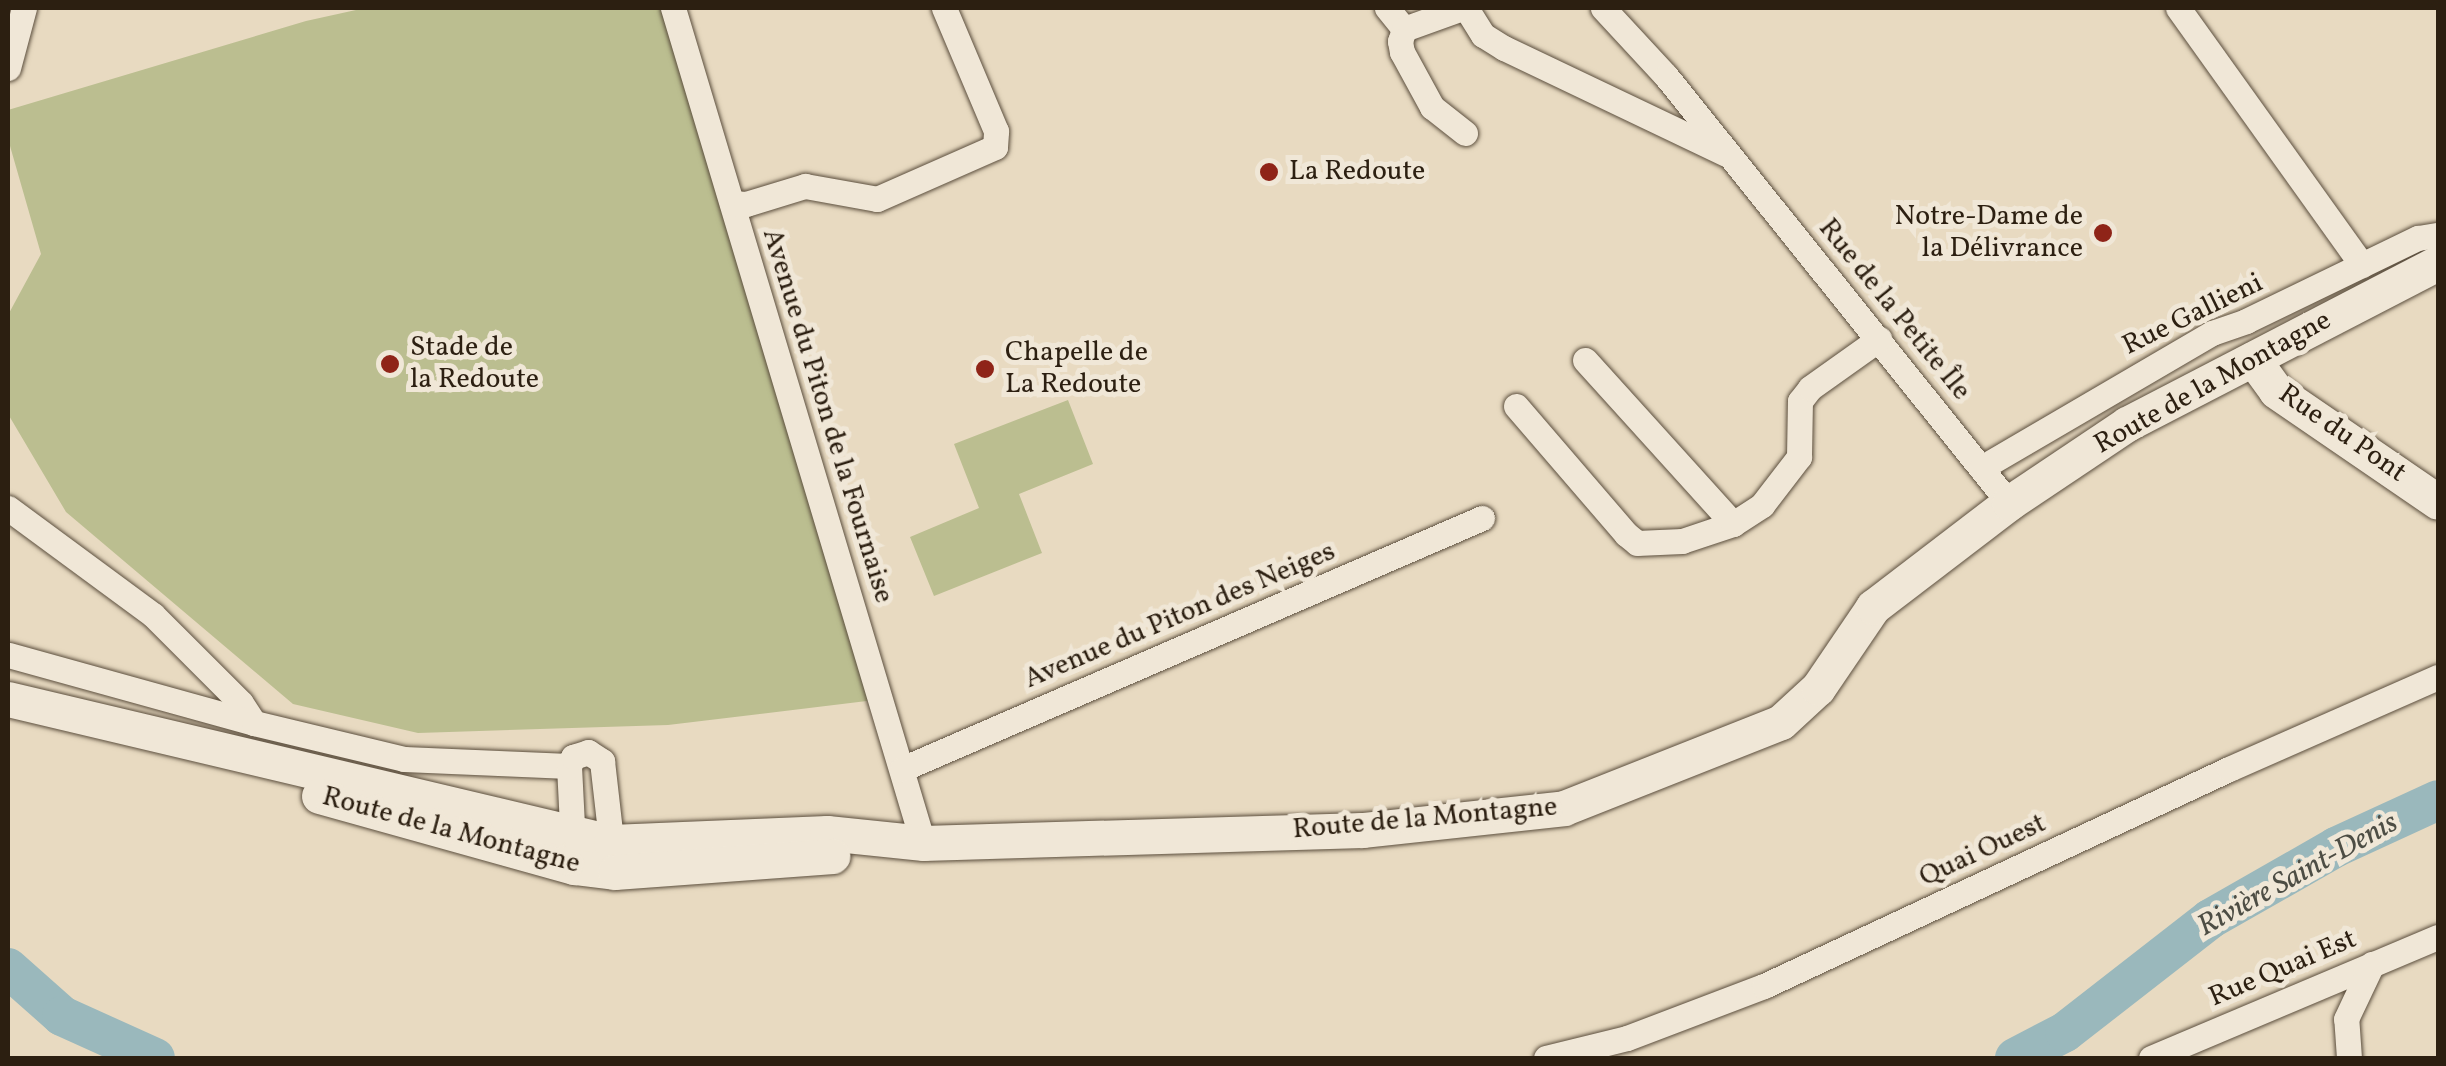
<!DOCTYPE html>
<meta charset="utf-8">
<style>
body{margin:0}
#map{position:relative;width:2446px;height:1066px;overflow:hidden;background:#e8dac1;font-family:Vollkorn,serif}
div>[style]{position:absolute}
.green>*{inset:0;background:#bbbe90}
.river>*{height:40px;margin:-20px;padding:0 20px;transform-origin:20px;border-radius:20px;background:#9ab8bc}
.roads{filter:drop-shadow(0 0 2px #5b4e3d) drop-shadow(0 0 2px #5b4e3d)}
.street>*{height:25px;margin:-12.5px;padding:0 12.5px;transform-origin:12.5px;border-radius:12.5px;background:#f0e7d7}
.secondary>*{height:35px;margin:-17.5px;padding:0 17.5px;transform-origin:17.5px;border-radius:17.5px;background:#f0e7d7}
.dots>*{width:28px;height:28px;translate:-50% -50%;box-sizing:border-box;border:5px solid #f0e7d7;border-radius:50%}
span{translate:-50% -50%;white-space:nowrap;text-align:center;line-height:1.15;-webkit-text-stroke:10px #f0e7d7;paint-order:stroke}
.poi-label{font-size:28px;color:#2c1f11}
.left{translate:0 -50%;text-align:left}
.right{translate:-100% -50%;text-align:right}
.street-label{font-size:28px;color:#2c1f11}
.water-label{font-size:30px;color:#4d4d44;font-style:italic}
.frame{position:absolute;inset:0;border:10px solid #2c1f11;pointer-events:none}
</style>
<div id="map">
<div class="green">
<i style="clip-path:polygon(365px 8px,664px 8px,875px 700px,668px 725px,418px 733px,293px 704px,66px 512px,8px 414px,8px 315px,41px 254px,8px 139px,8px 110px,306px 21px)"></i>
<i style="clip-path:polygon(1068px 400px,1093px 464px,1019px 494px,1042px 553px,934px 596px,910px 537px,979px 508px,954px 444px)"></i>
</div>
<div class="river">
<i style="left:8px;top:968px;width:72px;rotate:41.6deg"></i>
<i style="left:62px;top:1016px;width:102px;rotate:24.3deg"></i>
<i style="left:2015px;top:1058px;width:56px;rotate:-27.5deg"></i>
<i style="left:2065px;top:1032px;width:184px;rotate:-37.9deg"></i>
<i style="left:2210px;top:919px;width:145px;rotate:-29.7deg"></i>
<i style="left:2336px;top:847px;width:112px;rotate:-24.7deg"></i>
</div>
<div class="roads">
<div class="street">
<i style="left:673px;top:8px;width:872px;rotate:73.33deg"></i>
<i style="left:1387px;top:8px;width:27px;rotate:51deg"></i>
<i style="left:1404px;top:29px;width:62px;rotate:-19.9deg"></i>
<i style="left:1466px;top:8px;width:32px;rotate:58deg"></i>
<i style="left:1483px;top:35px;width:25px;rotate:32deg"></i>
<i style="left:1504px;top:48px;width:246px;rotate:25.5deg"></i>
<i style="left:1603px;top:8px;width:93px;rotate:47.2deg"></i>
<i style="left:1666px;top:76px;width:548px;rotate:51.23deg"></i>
<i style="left:2178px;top:8px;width:316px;rotate:54.4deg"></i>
<i style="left:1404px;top:29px;width:13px;rotate:108deg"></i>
<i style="left:1400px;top:41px;width:11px;rotate:80deg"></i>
<i style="left:1402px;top:52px;width:63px;rotate:61.4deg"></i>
<i style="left:1432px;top:107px;width:42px;rotate:38.2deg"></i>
<i style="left:8px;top:68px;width:62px;rotate:-75.1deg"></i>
<i style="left:732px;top:203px;width:14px;rotate:4deg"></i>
<i style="left:746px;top:204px;width:62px;rotate:-17deg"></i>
<i style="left:805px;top:186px;width:73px;rotate:10.2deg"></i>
<i style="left:877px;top:199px;width:129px;rotate:-23.8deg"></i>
<i style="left:995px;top:147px;width:16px;rotate:-86deg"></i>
<i style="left:996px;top:131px;width:134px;rotate:-112.9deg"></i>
<i style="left:1585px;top:360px;width:221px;rotate:47.9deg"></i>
<i style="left:1516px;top:406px;width:169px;rotate:49.3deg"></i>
<i style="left:1626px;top:534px;width:14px;rotate:39deg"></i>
<i style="left:1637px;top:543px;width:45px;rotate:-2.5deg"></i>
<i style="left:1682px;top:541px;width:54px;rotate:-18.4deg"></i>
<i style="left:1733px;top:524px;width:35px;rotate:-33deg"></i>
<i style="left:1762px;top:505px;width:61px;rotate:-52.4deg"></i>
<i style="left:1799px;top:457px;width:56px;rotate:-89deg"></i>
<i style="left:1800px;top:401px;width:16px;rotate:-52deg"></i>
<i style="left:1810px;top:388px;width:85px;rotate:-35.4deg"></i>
<i style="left:1981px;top:468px;width:268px;rotate:-30.3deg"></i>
<i style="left:2212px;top:333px;width:36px;rotate:-19deg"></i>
<i style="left:2246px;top:321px;width:191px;rotate:-25.8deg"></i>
<i style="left:2418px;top:238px;width:20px;rotate:-9deg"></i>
<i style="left:8px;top:508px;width:180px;rotate:36.4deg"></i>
<i style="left:153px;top:615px;width:124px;rotate:45deg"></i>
<i style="left:241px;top:703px;width:24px;rotate:57deg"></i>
<i style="left:254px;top:723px;width:255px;rotate:-164.5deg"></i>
<i style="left:254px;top:723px;width:154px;rotate:13.5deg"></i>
<i style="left:404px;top:759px;width:165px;rotate:2.4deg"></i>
<i style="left:902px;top:769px;width:632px;rotate:-23.4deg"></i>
<i style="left:573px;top:845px;width:79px;rotate:-92.9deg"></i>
<i style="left:569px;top:766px;width:10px;rotate:-66deg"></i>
<i style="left:573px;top:757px;width:16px;rotate:-18deg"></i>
<i style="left:588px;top:752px;width:17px;rotate:33deg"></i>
<i style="left:602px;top:761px;width:97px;rotate:83.5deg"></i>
<i style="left:1546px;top:1058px;width:83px;rotate:-13.9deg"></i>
<i style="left:1627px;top:1038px;width:147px;rotate:-20.8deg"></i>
<i style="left:1764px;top:986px;width:513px;rotate:-25.02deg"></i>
<i style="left:2229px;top:769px;width:228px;rotate:-23.8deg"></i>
<i style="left:2151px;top:1058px;width:311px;rotate:-22.9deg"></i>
<i style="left:2349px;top:1058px;width:39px;rotate:-94deg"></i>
<i style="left:2346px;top:1019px;width:61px;rotate:-64.7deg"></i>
</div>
<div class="secondary">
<i style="left:2253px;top:359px;width:39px;rotate:54deg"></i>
<i style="left:2276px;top:391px;width:196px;rotate:34.4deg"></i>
<i style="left:8px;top:699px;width:620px;rotate:13.34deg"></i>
<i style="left:611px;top:842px;width:216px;rotate:-2.4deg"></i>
<i style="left:827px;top:833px;width:97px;rotate:5.9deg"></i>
<i style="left:923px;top:843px;width:440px;rotate:-1.7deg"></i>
<i style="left:1363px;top:830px;width:202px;rotate:-6.2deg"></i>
<i style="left:1564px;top:808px;width:233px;rotate:-21.6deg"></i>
<i style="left:1781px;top:722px;width:50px;rotate:-42.6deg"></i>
<i style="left:1818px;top:688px;width:98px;rotate:-55.8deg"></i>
<i style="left:1873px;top:607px;width:171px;rotate:-37.4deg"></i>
<i style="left:2009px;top:503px;width:142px;rotate:-33.8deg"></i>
<i style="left:2127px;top:424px;width:350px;rotate:-27.4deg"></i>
<i style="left:319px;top:796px;width:265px;rotate:15.6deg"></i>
<i style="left:574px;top:867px;width:41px;rotate:7deg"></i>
<i style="left:615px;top:872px;width:218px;rotate:-4.2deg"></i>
</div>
</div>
<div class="dots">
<i style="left:1269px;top:172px;background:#8f2418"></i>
<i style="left:2103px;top:233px;background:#8f2418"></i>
<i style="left:390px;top:364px;background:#8f2418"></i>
<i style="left:985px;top:369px;background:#8f2418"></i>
</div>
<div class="poi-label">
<span class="left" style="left:1289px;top:172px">La Redoute</span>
<span class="right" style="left:2083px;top:233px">Notre-Dame de<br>la Délivrance</span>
<span class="left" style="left:410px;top:364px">Stade de<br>la Redoute</span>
<span class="left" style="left:1005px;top:369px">Chapelle de<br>La Redoute</span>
</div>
<div class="street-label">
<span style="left:1894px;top:310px;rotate:51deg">Rue de la Petite Île</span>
<span style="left:2193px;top:315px;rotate:-26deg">Rue Gallieni</span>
<span style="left:2213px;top:383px;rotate:-29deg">Route de la Montagne</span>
<span style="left:827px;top:416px;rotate:73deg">Avenue du Piton de la Fournaise</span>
<span style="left:2342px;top:434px;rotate:35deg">Rue du Pont</span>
<span style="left:1180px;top:616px;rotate:-23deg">Avenue du Piton des Neiges</span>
<span style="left:1425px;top:819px;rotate:-5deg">Route de la Montagne</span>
<span style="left:451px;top:831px;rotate:15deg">Route de la Montagne</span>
<span style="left:1983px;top:851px;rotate:-25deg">Quai Ouest</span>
<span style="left:2283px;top:969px;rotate:-23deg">Rue Quai Est</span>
</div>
<div class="water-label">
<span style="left:2298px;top:875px;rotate:-29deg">Rivière Saint-Denis</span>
</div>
<div class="frame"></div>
</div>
